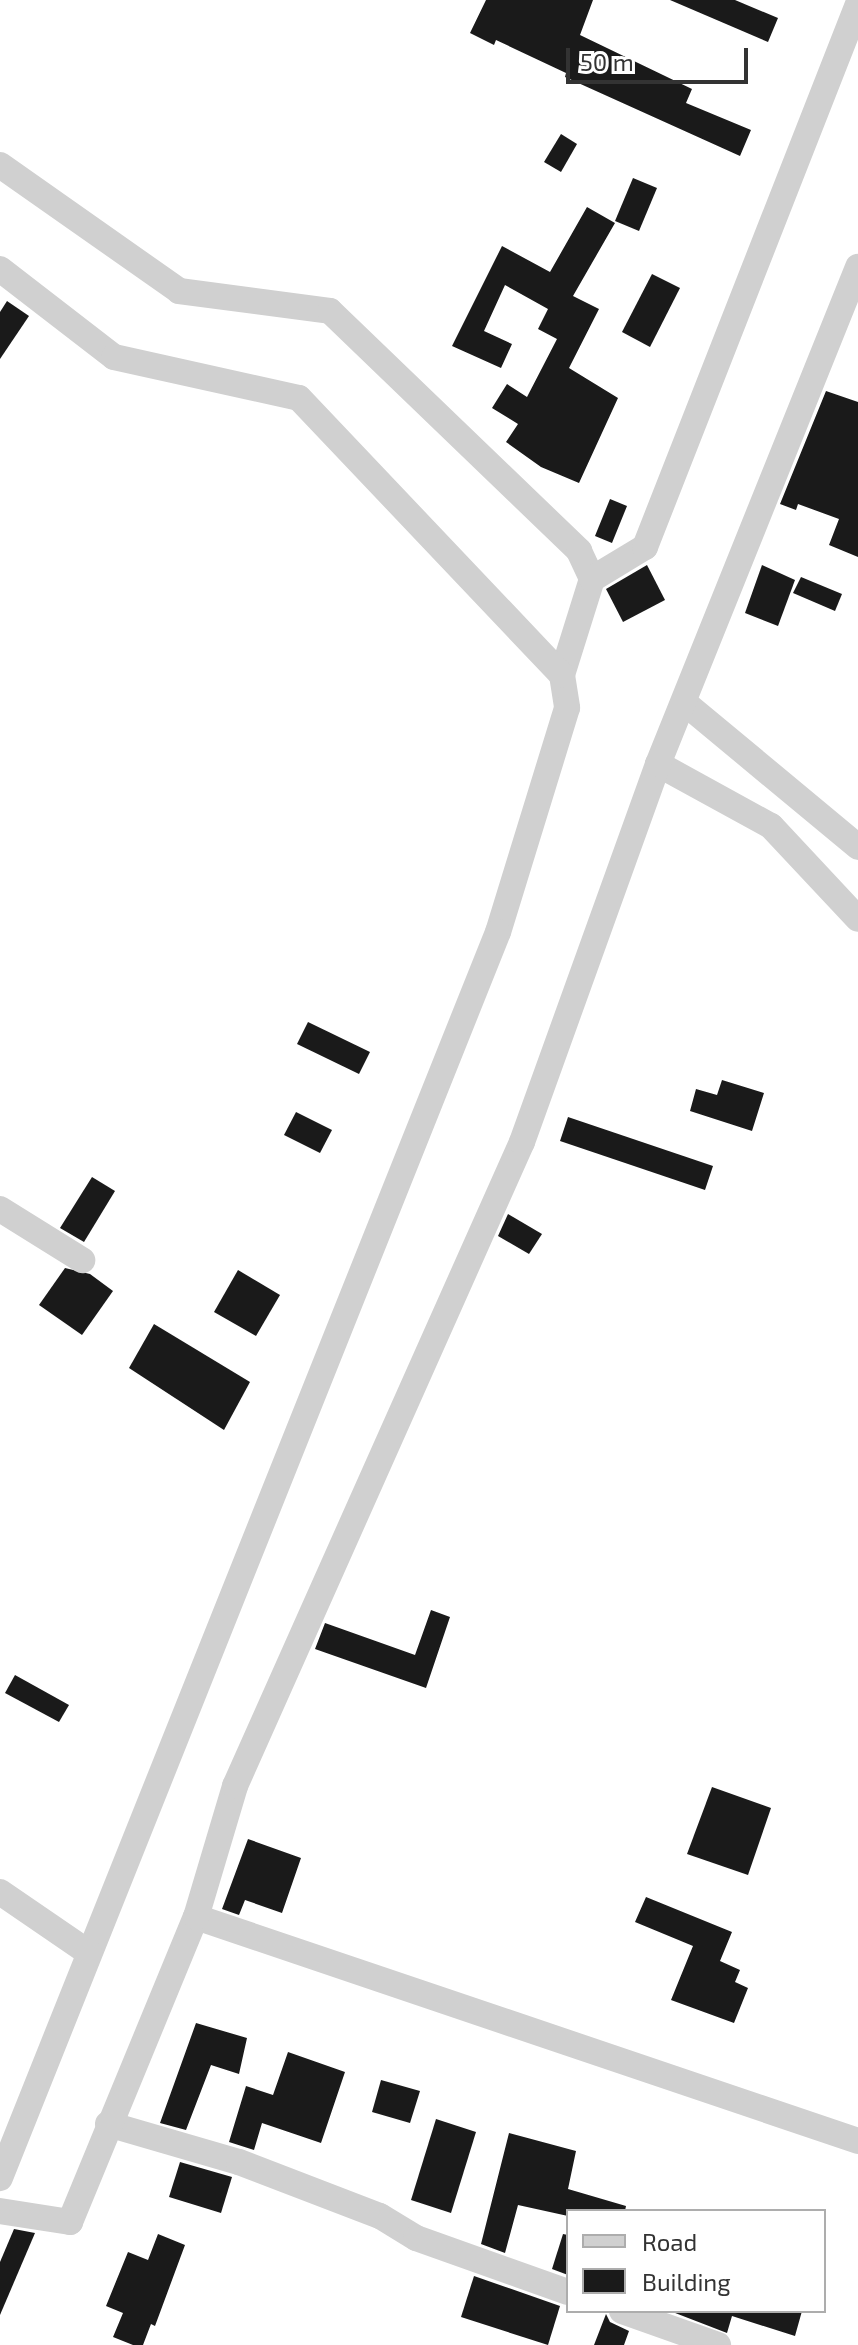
<!DOCTYPE html>
<style>
body{margin:0}
#map{position:relative;width:858px;height:2345px;overflow:hidden;background:#fff;font-family:"Exo 2",sans-serif}
div>[style]{position:absolute}
.building>*{inset:0;background:#1a1a1a}
.street>*{height:26px;margin:-13px;padding:0 13px;transform-origin:13px;border-radius:13px;background:#d0d0d0}
span{translate:-50% -50%;white-space:nowrap;text-align:center;line-height:1.15;-webkit-text-stroke:8px #fff;paint-order:stroke}
.legend{position:absolute;left:566px;top:2209px;width:260px;height:104px;box-sizing:border-box;background:#fff;border:2px solid #adadad;margin:0;padding:10px 14px;list-style:none;font-size:24px;color:#333}
.legend li{display:flex;align-items:center;gap:16px;height:40px}
.legend b{width:40px;border:2px solid #adadad}
.scale{position:absolute;left:566px;top:48px;width:182px;height:36px;box-sizing:border-box;border:4px solid #333;border-top:0;padding-left:10px;font-size:24px;line-height:28px;white-space:nowrap;color:#333;-webkit-text-stroke:6px #fff;paint-order:stroke}
</style>
<div id="map">
<div class="building">
<i style="clip-path:polygon(486px 0,593px 0,580px 35px,692px 89px,686px 103px,751px 130px,740px 156px,565px 77px,566px 73px,496px 40px,494px 45px,470px 33px)"></i>
<i style="clip-path:polygon(670px 0,735px 0,778px 18px,768px 42px)"></i>
<i style="clip-path:polygon(561px 134px,577px 144px,561px 172px,544px 162px)"></i>
<i style="clip-path:polygon(633px 178px,657px 188px,639px 231px,615px 221px)"></i>
<i style="clip-path:polygon(587px 207px,615px 223px,573px 296px,599px 309px,569px 368px,618px 398px,579px 483px,541px 467px,506px 442px,518px 424px,492px 408px,507px 384px,527px 397px,557px 339px,538px 329px,548px 309px,505px 285px,484px 331px,512px 344px,501px 368px,452px 346px,502px 246px,550px 272px)"></i>
<i style="clip-path:polygon(652px 274px,680px 288px,650px 347px,622px 332px)"></i>
<i style="clip-path:polygon(7px 301px,29px 316px,0 359px,0 312px)"></i>
<i style="clip-path:polygon(826px 391px,858px 402px,858px 557px,829px 545px,839px 519px,798px 504px,796px 510px,780px 504px)"></i>
<i style="clip-path:polygon(610px 499px,627px 506px,612px 543px,595px 536px)"></i>
<i style="clip-path:polygon(647px 565px,665px 600px,623px 622px,606px 589px)"></i>
<i style="clip-path:polygon(762px 565px,795px 580px,778px 626px,745px 613px)"></i>
<i style="clip-path:polygon(801px 577px,842px 594px,835px 611px,793px 593px)"></i>
<i style="clip-path:polygon(308px 1022px,370px 1052px,359px 1074px,297px 1044px)"></i>
<i style="clip-path:polygon(722px 1080px,764px 1093px,752px 1131px,690px 1111px,696px 1089px,717px 1095px)"></i>
<i style="clip-path:polygon(296px 1112px,332px 1130px,320px 1153px,284px 1135px)"></i>
<i style="clip-path:polygon(568px 1117px,713px 1166px,705px 1190px,560px 1141px)"></i>
<i style="clip-path:polygon(92px 1177px,115px 1191px,84px 1242px,60px 1228px)"></i>
<i style="clip-path:polygon(508px 1214px,542px 1234px,529px 1254px,498px 1236px)"></i>
<i style="clip-path:polygon(65px 1268px,90px 1274px,113px 1291px,82px 1335px,39px 1305px)"></i>
<i style="clip-path:polygon(238px 1270px,280px 1295px,256px 1336px,214px 1312px)"></i>
<i style="clip-path:polygon(154px 1324px,250px 1382px,224px 1430px,129px 1368px)"></i>
<i style="clip-path:polygon(431px 1610px,450px 1617px,426px 1688px,315px 1649px,325px 1623px,415px 1655px)"></i>
<i style="clip-path:polygon(15px 1675px,69px 1705px,59px 1722px,5px 1693px)"></i>
<i style="clip-path:polygon(712px 1787px,771px 1808px,748px 1875px,687px 1854px)"></i>
<i style="clip-path:polygon(248px 1839px,301px 1858px,282px 1913px,245px 1900px,239px 1915px,222px 1909px)"></i>
<i style="clip-path:polygon(646px 1897px,732px 1932px,720px 1961px,740px 1970px,735px 1982px,748px 1988px,734px 2023px,671px 2000px,693px 1946px,635px 1922px)"></i>
<i style="clip-path:polygon(196px 2023px,247px 2038px,239px 2074px,211px 2065px,186px 2130px,160px 2123px)"></i>
<i style="clip-path:polygon(288px 2052px,345px 2072px,321px 2143px,262px 2123px,254px 2150px,229px 2142px,246px 2086px,273px 2095px)"></i>
<i style="clip-path:polygon(381px 2080px,420px 2091px,410px 2123px,372px 2112px)"></i>
<i style="clip-path:polygon(436px 2119px,476px 2132px,451px 2213px,411px 2200px)"></i>
<i style="clip-path:polygon(509px 2133px,576px 2151px,568px 2189px,626px 2206px,625px 2211px,568px 2211px,568px 2216px,518px 2205px,505px 2253px,481px 2244px)"></i>
<i style="clip-path:polygon(180px 2162px,232px 2177px,221px 2213px,169px 2197px)"></i>
<i style="clip-path:polygon(14px 2229px,35px 2233px,0 2315px,0 2262px)"></i>
<i style="clip-path:polygon(158px 2234px,185px 2245px,155px 2326px,151px 2324px,143px 2345px,133px 2345px,113px 2337px,123px 2313px,106px 2306px,128px 2252px,148px 2260px)"></i>
<i style="clip-path:polygon(563px 2234px,568px 2235px,568px 2275px,552px 2269px)"></i>
<i style="clip-path:polygon(474px 2276px,560px 2306px,548px 2345px,461px 2317px)"></i>
<i style="clip-path:polygon(670px 2311px,802px 2311px,795px 2336px,732px 2316px,727px 2333px)"></i>
<i style="clip-path:polygon(606px 2314px,610px 2322px,629px 2331px,624px 2345px,594px 2345px)"></i>
</div>
<div class="street">
<i style="left:0;top:165px;width:219px;rotate:35.1deg"></i>
<i style="left:179px;top:291px;width:152px;rotate:7.5deg"></i>
<i style="left:330px;top:311px;width:346px;rotate:43.9deg"></i>
<i style="left:579px;top:551px;width:31px;rotate:65deg"></i>
<i style="left:592px;top:579px;width:101px;rotate:107.4deg"></i>
<i style="left:562px;top:675px;width:33px;rotate:81deg"></i>
<i style="left:567px;top:708px;width:234px;rotate:107.1deg"></i>
<i style="left:498px;top:932px;width:1342px;rotate:111.79deg"></i>
<i style="left:0;top:269px;width:144px;rotate:37.7deg"></i>
<i style="left:114px;top:357px;width:189px;rotate:12.5deg"></i>
<i style="left:299px;top:398px;width:382px;rotate:46.5deg"></i>
<i style="left:592px;top:579px;width:62px;rotate:-31.1deg"></i>
<i style="left:645px;top:547px;width:583px;rotate:-68.58deg"></i>
<i style="left:686px;top:704px;width:224px;rotate:39.7deg"></i>
<i style="left:658px;top:764px;width:129px;rotate:28.8deg"></i>
<i style="left:771px;top:826px;width:127px;rotate:46.9deg"></i>
<i style="left:0;top:1209px;width:97px;rotate:31.9deg"></i>
<i style="left:0;top:1892px;width:108px;rotate:34.4deg"></i>
<i style="left:196px;top:1917px;width:699px;rotate:18.69deg"></i>
<i style="left:108px;top:2124px;width:136px;rotate:16.2deg"></i>
<i style="left:239px;top:2162px;width:151px;rotate:21deg"></i>
<i style="left:380px;top:2216px;width:42px;rotate:31.4deg"></i>
<i style="left:416px;top:2238px;width:161px;rotate:19.6deg"></i>
<i style="left:0;top:2211px;width:71px;rotate:8.9deg"></i>
<i style="left:70px;top:2222px;width:330px;rotate:-67.6deg"></i>
<i style="left:196px;top:1917px;width:137px;rotate:-73.4deg"></i>
<i style="left:235px;top:1786px;width:705px;rotate:-65.98deg"></i>
<i style="left:522px;top:1142px;width:402px;rotate:-70.2deg"></i>
<i style="left:658px;top:764px;width:536px;rotate:-68.08deg"></i>
<i style="left:622px;top:2311px;width:102px;rotate:19.5deg"></i>
</div>
<ul class="legend">
<li><b style="height:10px;background:#d0d0d0"></b>Road</li>
<li><b style="height:22px;background:#1a1a1a"></b>Building</li>
</ul>
<div class="scale">50 m</div>
</div>
